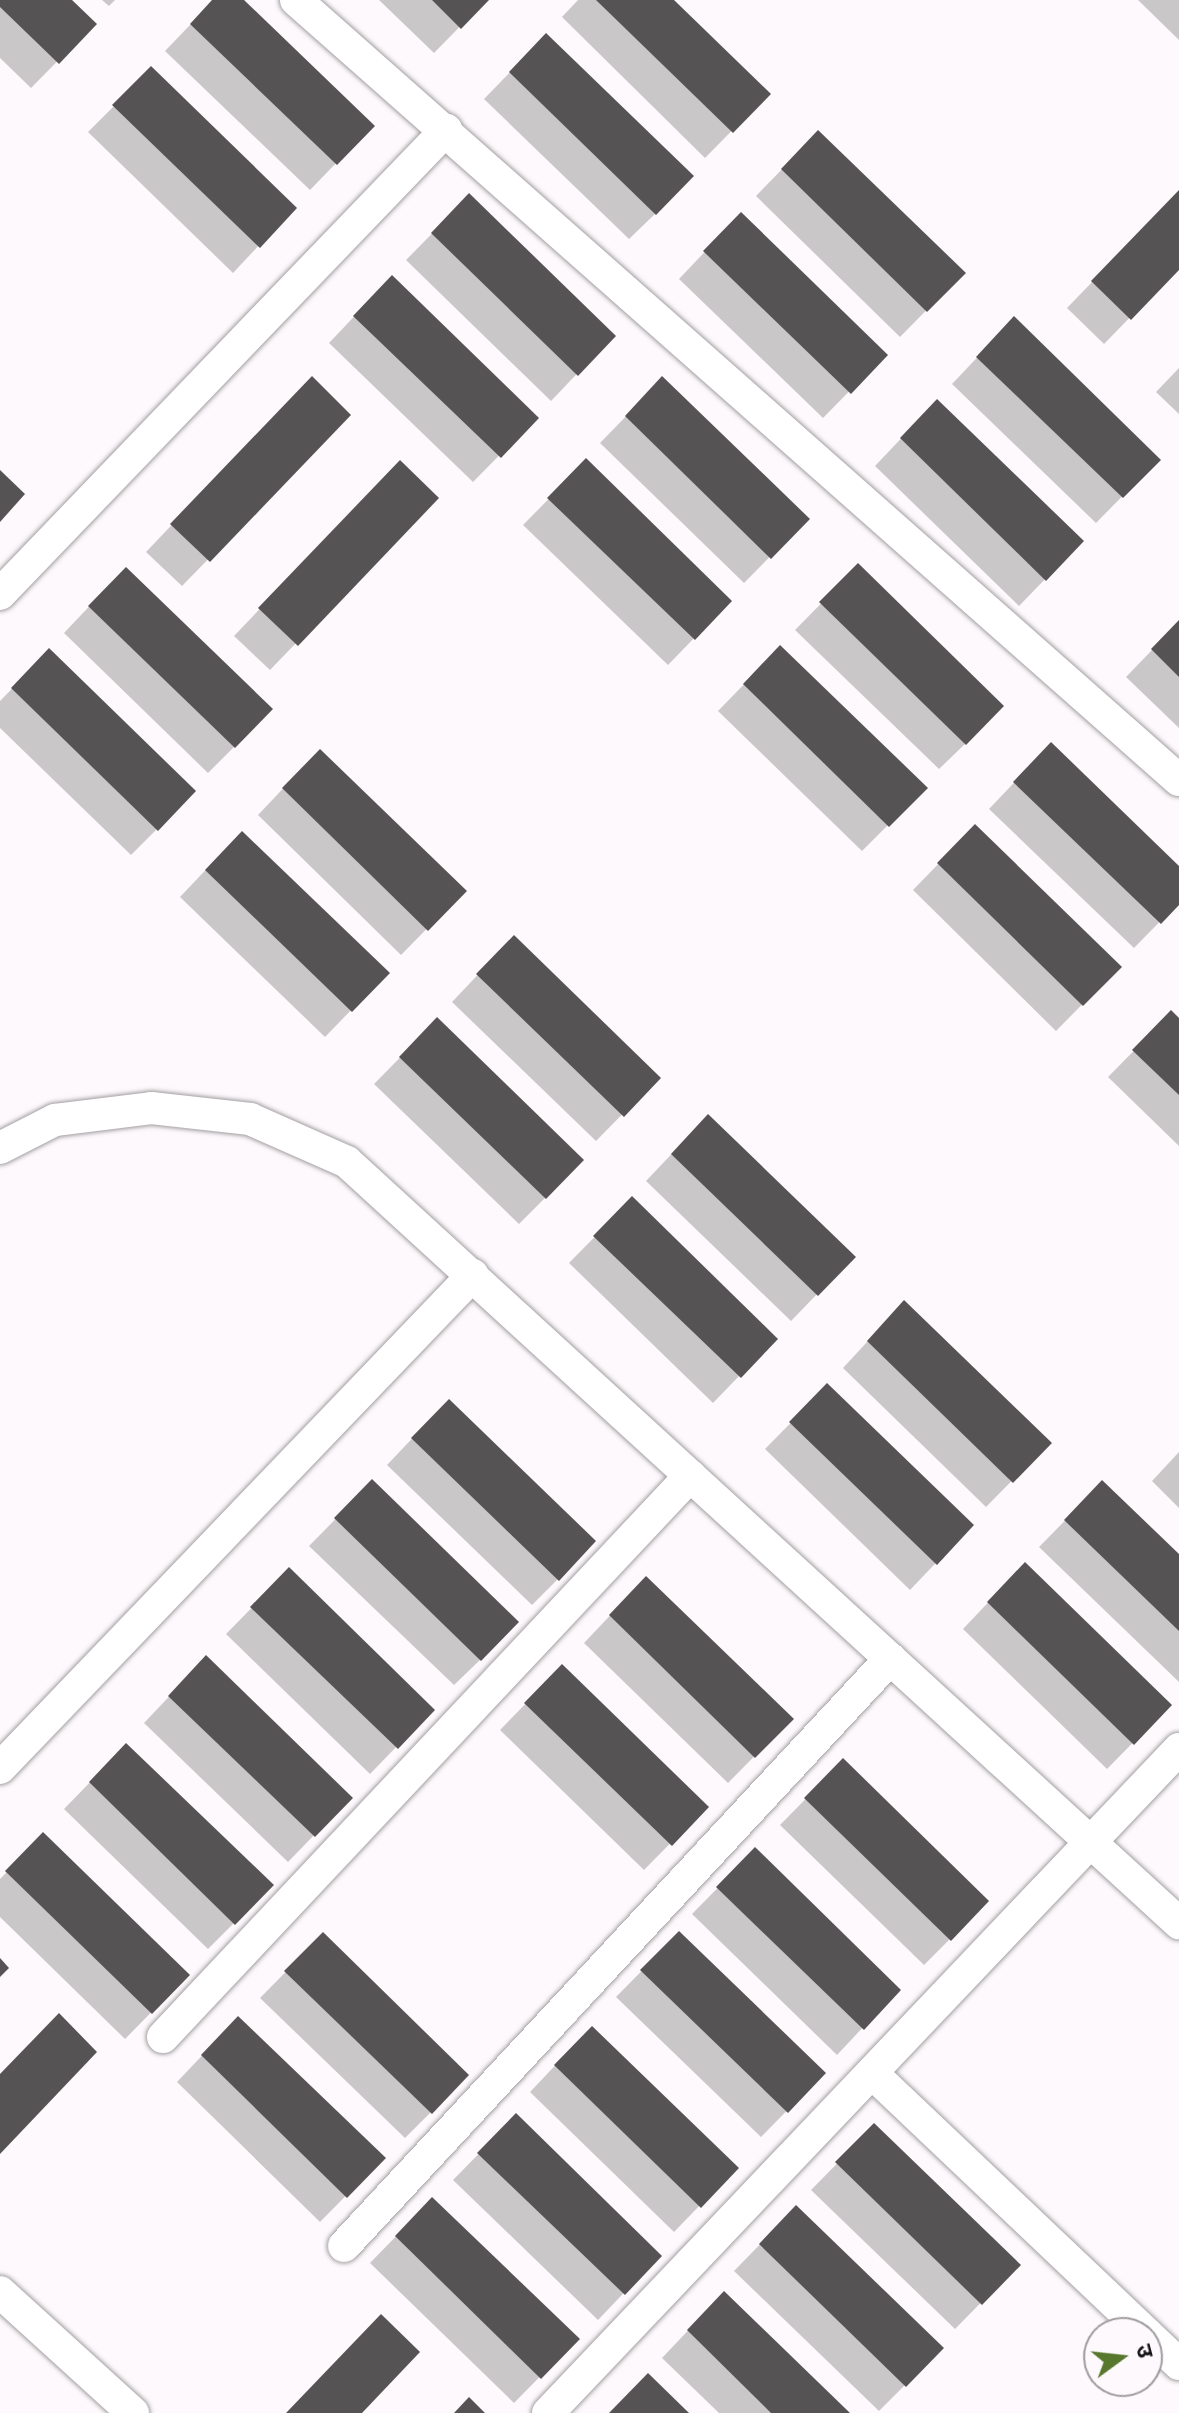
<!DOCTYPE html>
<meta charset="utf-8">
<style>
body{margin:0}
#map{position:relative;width:1179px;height:2413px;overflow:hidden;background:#fdf9fc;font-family:Arial,"Noto Sans Devanagari",sans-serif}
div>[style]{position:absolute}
.shadow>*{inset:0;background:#0003}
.building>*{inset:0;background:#565355}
.roads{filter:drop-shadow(0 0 2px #a39fa2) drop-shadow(0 0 2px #a39fa2)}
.service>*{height:32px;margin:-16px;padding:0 16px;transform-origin:16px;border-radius:16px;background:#fff}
span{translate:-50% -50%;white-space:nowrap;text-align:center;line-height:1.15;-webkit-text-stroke:8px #fdf9fc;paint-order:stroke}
.north{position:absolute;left:1083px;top:2317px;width:80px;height:80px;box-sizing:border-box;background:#fdf9fc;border:2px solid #a09da0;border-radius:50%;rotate:75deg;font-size:22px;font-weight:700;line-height:32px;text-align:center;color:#151415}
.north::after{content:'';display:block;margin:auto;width:28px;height:36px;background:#58782e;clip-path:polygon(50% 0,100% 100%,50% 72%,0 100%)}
</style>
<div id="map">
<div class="shadow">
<i style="clip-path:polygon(0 0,69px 0,94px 24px,31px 88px,0 58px)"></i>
<i style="clip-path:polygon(102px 0,115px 0,109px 6px)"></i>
<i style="clip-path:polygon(214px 0,241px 0,372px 126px,310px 190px,165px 51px)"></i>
<i style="clip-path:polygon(379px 0,486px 0,434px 53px)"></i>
<i style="clip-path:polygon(578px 0,672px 0,768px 94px,705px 158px,562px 17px)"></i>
<i style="clip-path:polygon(1138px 0,1179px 0,1179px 40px)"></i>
<i style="clip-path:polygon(520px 62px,655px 214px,629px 239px,484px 99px)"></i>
<i style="clip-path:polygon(151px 69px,294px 208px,233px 273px,88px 132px)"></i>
<i style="clip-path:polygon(792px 159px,963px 273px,900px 337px,756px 196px)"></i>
<i style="clip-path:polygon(1179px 192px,1179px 267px,1104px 344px,1067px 308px)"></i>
<i style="clip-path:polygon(469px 196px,613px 336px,551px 401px,406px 260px)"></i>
<i style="clip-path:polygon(715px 241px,885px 355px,823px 418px,679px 279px)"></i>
<i style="clip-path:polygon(366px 304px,536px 418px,473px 482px,329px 343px)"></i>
<i style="clip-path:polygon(989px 345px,1158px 460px,1096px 523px,952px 384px)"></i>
<i style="clip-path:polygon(1179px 368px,1179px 414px,1156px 392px)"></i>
<i style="clip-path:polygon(286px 405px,349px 415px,182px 586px,146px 552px)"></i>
<i style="clip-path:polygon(637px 405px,807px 519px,744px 583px,600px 443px)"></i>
<i style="clip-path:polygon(911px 428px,1082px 541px,1019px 606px,875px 466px)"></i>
<i style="clip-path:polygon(586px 461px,730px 601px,668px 665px,523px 525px)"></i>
<i style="clip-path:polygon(374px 489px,436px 498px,270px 670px,234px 636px)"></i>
<i style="clip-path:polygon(858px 566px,965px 744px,939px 769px,795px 630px)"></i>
<i style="clip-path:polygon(100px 595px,234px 747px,208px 773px,64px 633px)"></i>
<i style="clip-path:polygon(1179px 622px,1179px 728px,1126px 677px)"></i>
<i style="clip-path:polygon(49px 651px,157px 829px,131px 855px,0 728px,0 701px)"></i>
<i style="clip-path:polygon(754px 674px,925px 788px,862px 851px,718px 711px)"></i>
<i style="clip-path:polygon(1025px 771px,1179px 869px,1179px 902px,1134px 948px,989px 809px)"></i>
<i style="clip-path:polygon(294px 777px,464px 891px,401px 955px,258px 815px)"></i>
<i style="clip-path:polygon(949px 853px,1119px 967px,1056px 1031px,913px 890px)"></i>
<i style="clip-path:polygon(216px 859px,387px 973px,325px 1037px,180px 897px)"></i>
<i style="clip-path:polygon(488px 964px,658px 1078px,596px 1141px,452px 1002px)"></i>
<i style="clip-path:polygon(1171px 1013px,1179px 1021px,1179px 1146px,1108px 1077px)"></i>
<i style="clip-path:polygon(437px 1020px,545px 1198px,519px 1224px,374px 1084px)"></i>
<i style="clip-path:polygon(682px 1143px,853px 1257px,791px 1321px,646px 1181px)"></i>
<i style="clip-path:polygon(632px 1199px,775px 1339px,713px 1403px,569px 1263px)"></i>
<i style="clip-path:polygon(879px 1329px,1049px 1443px,986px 1507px,843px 1368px)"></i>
<i style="clip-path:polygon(827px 1386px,972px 1525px,910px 1590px,765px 1449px)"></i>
<i style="clip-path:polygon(423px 1427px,558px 1579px,532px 1605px,387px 1465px)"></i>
<i style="clip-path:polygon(1179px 1452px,1179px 1508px,1152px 1481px)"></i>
<i style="clip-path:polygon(372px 1482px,480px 1660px,454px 1685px,309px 1546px)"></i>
<i style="clip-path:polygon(1102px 1483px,1179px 1557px,1179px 1682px,1039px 1547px)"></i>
<i style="clip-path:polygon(289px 1570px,432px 1710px,370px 1774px,226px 1634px)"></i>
<i style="clip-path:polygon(999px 1591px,1170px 1705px,1107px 1769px,963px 1629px)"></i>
<i style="clip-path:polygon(620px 1605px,791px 1719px,728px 1783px,584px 1643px)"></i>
<i style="clip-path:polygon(181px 1684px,350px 1798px,288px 1862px,144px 1723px)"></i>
<i style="clip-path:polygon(536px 1693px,706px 1807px,644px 1870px,500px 1730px)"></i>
<i style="clip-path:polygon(843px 1761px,950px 1939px,924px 1965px,780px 1825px)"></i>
<i style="clip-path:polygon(100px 1772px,271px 1886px,208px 1949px,64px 1809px)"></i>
<i style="clip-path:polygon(43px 1835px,188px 1975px,125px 2039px,0 1917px,0 1879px)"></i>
<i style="clip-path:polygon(755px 1850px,898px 1990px,837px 2055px,692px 1914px)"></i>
<i style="clip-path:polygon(679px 1933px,824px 2073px,761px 2137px,616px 1997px)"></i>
<i style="clip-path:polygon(323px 1934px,431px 2112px,405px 2138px,260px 1998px)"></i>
<i style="clip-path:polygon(213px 2044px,383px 2158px,320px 2222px,177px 2082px)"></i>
<i style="clip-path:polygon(566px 2054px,736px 2168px,674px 2232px,530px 2092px)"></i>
<i style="clip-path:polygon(516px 2116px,659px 2256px,598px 2320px,453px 2180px)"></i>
<i style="clip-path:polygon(874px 2126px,1018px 2265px,955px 2329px,811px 2190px)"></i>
<i style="clip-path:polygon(407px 2225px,577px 2339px,514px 2403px,370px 2263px)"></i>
<i style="clip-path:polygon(770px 2234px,905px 2385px,879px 2411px,734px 2271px)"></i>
<i style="clip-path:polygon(698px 2320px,847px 2413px,719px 2413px,662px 2358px)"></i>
</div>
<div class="building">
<i style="clip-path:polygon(0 0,72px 0,97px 24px,59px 64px,0 7px)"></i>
<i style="clip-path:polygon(212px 0,244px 0,375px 126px,337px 165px,190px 24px)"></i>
<i style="clip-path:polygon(432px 0,489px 0,461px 29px)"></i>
<i style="clip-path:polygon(596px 0,674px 0,771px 94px,733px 133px)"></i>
<i style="clip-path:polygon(546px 33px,694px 176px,656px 215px,509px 72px)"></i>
<i style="clip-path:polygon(151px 66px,297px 208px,260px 248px,112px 105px)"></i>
<i style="clip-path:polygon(818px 130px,966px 273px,927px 312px,781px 169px)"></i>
<i style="clip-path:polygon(1179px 190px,1179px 270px,1131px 320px,1091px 281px)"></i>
<i style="clip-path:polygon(469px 193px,616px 336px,578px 376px,431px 233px)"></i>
<i style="clip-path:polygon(741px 212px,888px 355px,851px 394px,703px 251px)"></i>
<i style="clip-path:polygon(392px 275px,539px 418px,501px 458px,353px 316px)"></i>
<i style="clip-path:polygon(1014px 316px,1161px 460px,1123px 498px,976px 357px)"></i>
<i style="clip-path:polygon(312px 376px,351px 415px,210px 562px,170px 524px)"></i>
<i style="clip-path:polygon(662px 376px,810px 519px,771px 559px,625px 416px)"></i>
<i style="clip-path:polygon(937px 399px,1084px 541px,1046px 581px,900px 438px)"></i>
<i style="clip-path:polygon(586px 458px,732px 601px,695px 640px,547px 498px)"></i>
<i style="clip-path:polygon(400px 460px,439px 498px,298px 646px,258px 608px)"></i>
<i style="clip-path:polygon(0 470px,25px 494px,0 522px)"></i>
<i style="clip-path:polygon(858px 563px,1004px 706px,966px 745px,819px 602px)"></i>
<i style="clip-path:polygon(126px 567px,273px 709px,235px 748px,88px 606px)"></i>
<i style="clip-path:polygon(1179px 620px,1179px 677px,1151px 649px)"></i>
<i style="clip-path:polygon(780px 645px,928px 788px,889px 827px,743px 684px)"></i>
<i style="clip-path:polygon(49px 648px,196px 791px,158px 831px,11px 688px)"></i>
<i style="clip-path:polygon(1051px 742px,1179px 866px,1179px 905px,1161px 924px,1013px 782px)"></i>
<i style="clip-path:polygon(320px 749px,467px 891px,428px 931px,282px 788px)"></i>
<i style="clip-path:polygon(975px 824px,1122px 967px,1083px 1006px,937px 863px)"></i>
<i style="clip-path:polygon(242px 831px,390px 973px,352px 1012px,205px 870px)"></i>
<i style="clip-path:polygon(514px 935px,661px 1078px,624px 1117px,476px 974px)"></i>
<i style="clip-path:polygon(1171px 1010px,1179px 1018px,1179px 1095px,1132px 1050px)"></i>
<i style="clip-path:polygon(437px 1017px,584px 1160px,546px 1199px,399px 1057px)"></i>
<i style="clip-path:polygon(708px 1114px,856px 1257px,818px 1296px,671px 1154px)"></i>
<i style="clip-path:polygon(632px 1196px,778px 1339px,741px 1378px,593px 1236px)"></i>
<i style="clip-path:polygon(904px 1300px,1052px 1443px,1013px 1483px,867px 1341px)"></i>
<i style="clip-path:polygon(827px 1383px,974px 1525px,937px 1565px,789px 1422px)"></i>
<i style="clip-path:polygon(449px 1399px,596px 1541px,559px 1581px,411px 1438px)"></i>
<i style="clip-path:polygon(372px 1479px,519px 1622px,481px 1661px,334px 1518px)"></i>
<i style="clip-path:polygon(1102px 1480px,1179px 1554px,1179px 1631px,1064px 1520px)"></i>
<i style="clip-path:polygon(1025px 1562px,1172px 1705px,1134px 1745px,987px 1602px)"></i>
<i style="clip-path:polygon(289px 1567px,435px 1710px,398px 1749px,250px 1607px)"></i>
<i style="clip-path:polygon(646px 1576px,794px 1719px,755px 1758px,609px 1615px)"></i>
<i style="clip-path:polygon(206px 1655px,353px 1798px,315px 1837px,168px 1696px)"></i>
<i style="clip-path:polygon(562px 1664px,709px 1807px,672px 1846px,524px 1703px)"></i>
<i style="clip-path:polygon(126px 1743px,274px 1885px,235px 1925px,89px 1782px)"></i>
<i style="clip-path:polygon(843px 1758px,989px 1901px,951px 1941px,804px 1798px)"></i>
<i style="clip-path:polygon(43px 1832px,190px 1975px,152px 2014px,5px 1871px)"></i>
<i style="clip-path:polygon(755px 1847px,901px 1990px,864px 2030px,716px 1887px)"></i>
<i style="clip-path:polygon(679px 1931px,826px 2073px,788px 2113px,640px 1970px)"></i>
<i style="clip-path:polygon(323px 1932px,469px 2075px,432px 2114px,284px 1971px)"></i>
<i style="clip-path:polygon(0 1958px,9px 1968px,0 1977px)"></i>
<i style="clip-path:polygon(59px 2013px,97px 2052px,0 2154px,0 2074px)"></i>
<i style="clip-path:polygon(238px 2016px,386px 2158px,347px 2198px,201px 2055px)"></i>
<i style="clip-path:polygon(592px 2026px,739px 2168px,701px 2208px,554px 2065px)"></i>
<i style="clip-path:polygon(516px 2113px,662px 2256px,625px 2295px,477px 2153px)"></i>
<i style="clip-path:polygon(874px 2123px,1021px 2265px,982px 2305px,835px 2162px)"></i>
<i style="clip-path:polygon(432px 2197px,580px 2339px,541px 2379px,395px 2236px)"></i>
<i style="clip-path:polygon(796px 2205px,944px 2348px,906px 2387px,759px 2244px)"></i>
<i style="clip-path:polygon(724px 2291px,850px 2413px,771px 2413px,687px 2330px)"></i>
<i style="clip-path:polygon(381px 2314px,420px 2352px,362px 2413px,286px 2413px)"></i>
<i style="clip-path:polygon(648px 2373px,689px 2413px,609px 2413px)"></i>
<i style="clip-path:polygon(469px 2397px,485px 2413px,454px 2413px)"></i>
</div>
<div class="roads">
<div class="service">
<i style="left:296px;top:0;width:1178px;rotate:41.46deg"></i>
<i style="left:0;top:594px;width:644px;rotate:-46.13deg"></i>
<i style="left:0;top:1148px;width:62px;rotate:-27deg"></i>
<i style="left:55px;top:1120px;width:97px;rotate:-7.1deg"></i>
<i style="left:151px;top:1108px;width:100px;rotate:6.3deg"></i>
<i style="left:250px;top:1119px;width:106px;rotate:23.9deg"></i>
<i style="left:347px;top:1162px;width:1128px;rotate:42.45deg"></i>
<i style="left:0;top:1768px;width:683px;rotate:-46.19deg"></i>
<i style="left:163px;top:2037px;width:770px;rotate:-46.79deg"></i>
<i style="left:872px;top:2073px;width:378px;rotate:43.5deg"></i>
<i style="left:344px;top:2246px;width:802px;rotate:-47.07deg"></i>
<i style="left:0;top:2292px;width:180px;rotate:42.3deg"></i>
<i style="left:1147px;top:2334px;width:44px;rotate:43.2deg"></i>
<i style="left:548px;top:2413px;width:916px;rotate:-46.46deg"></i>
</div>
</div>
<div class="north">उ</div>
</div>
